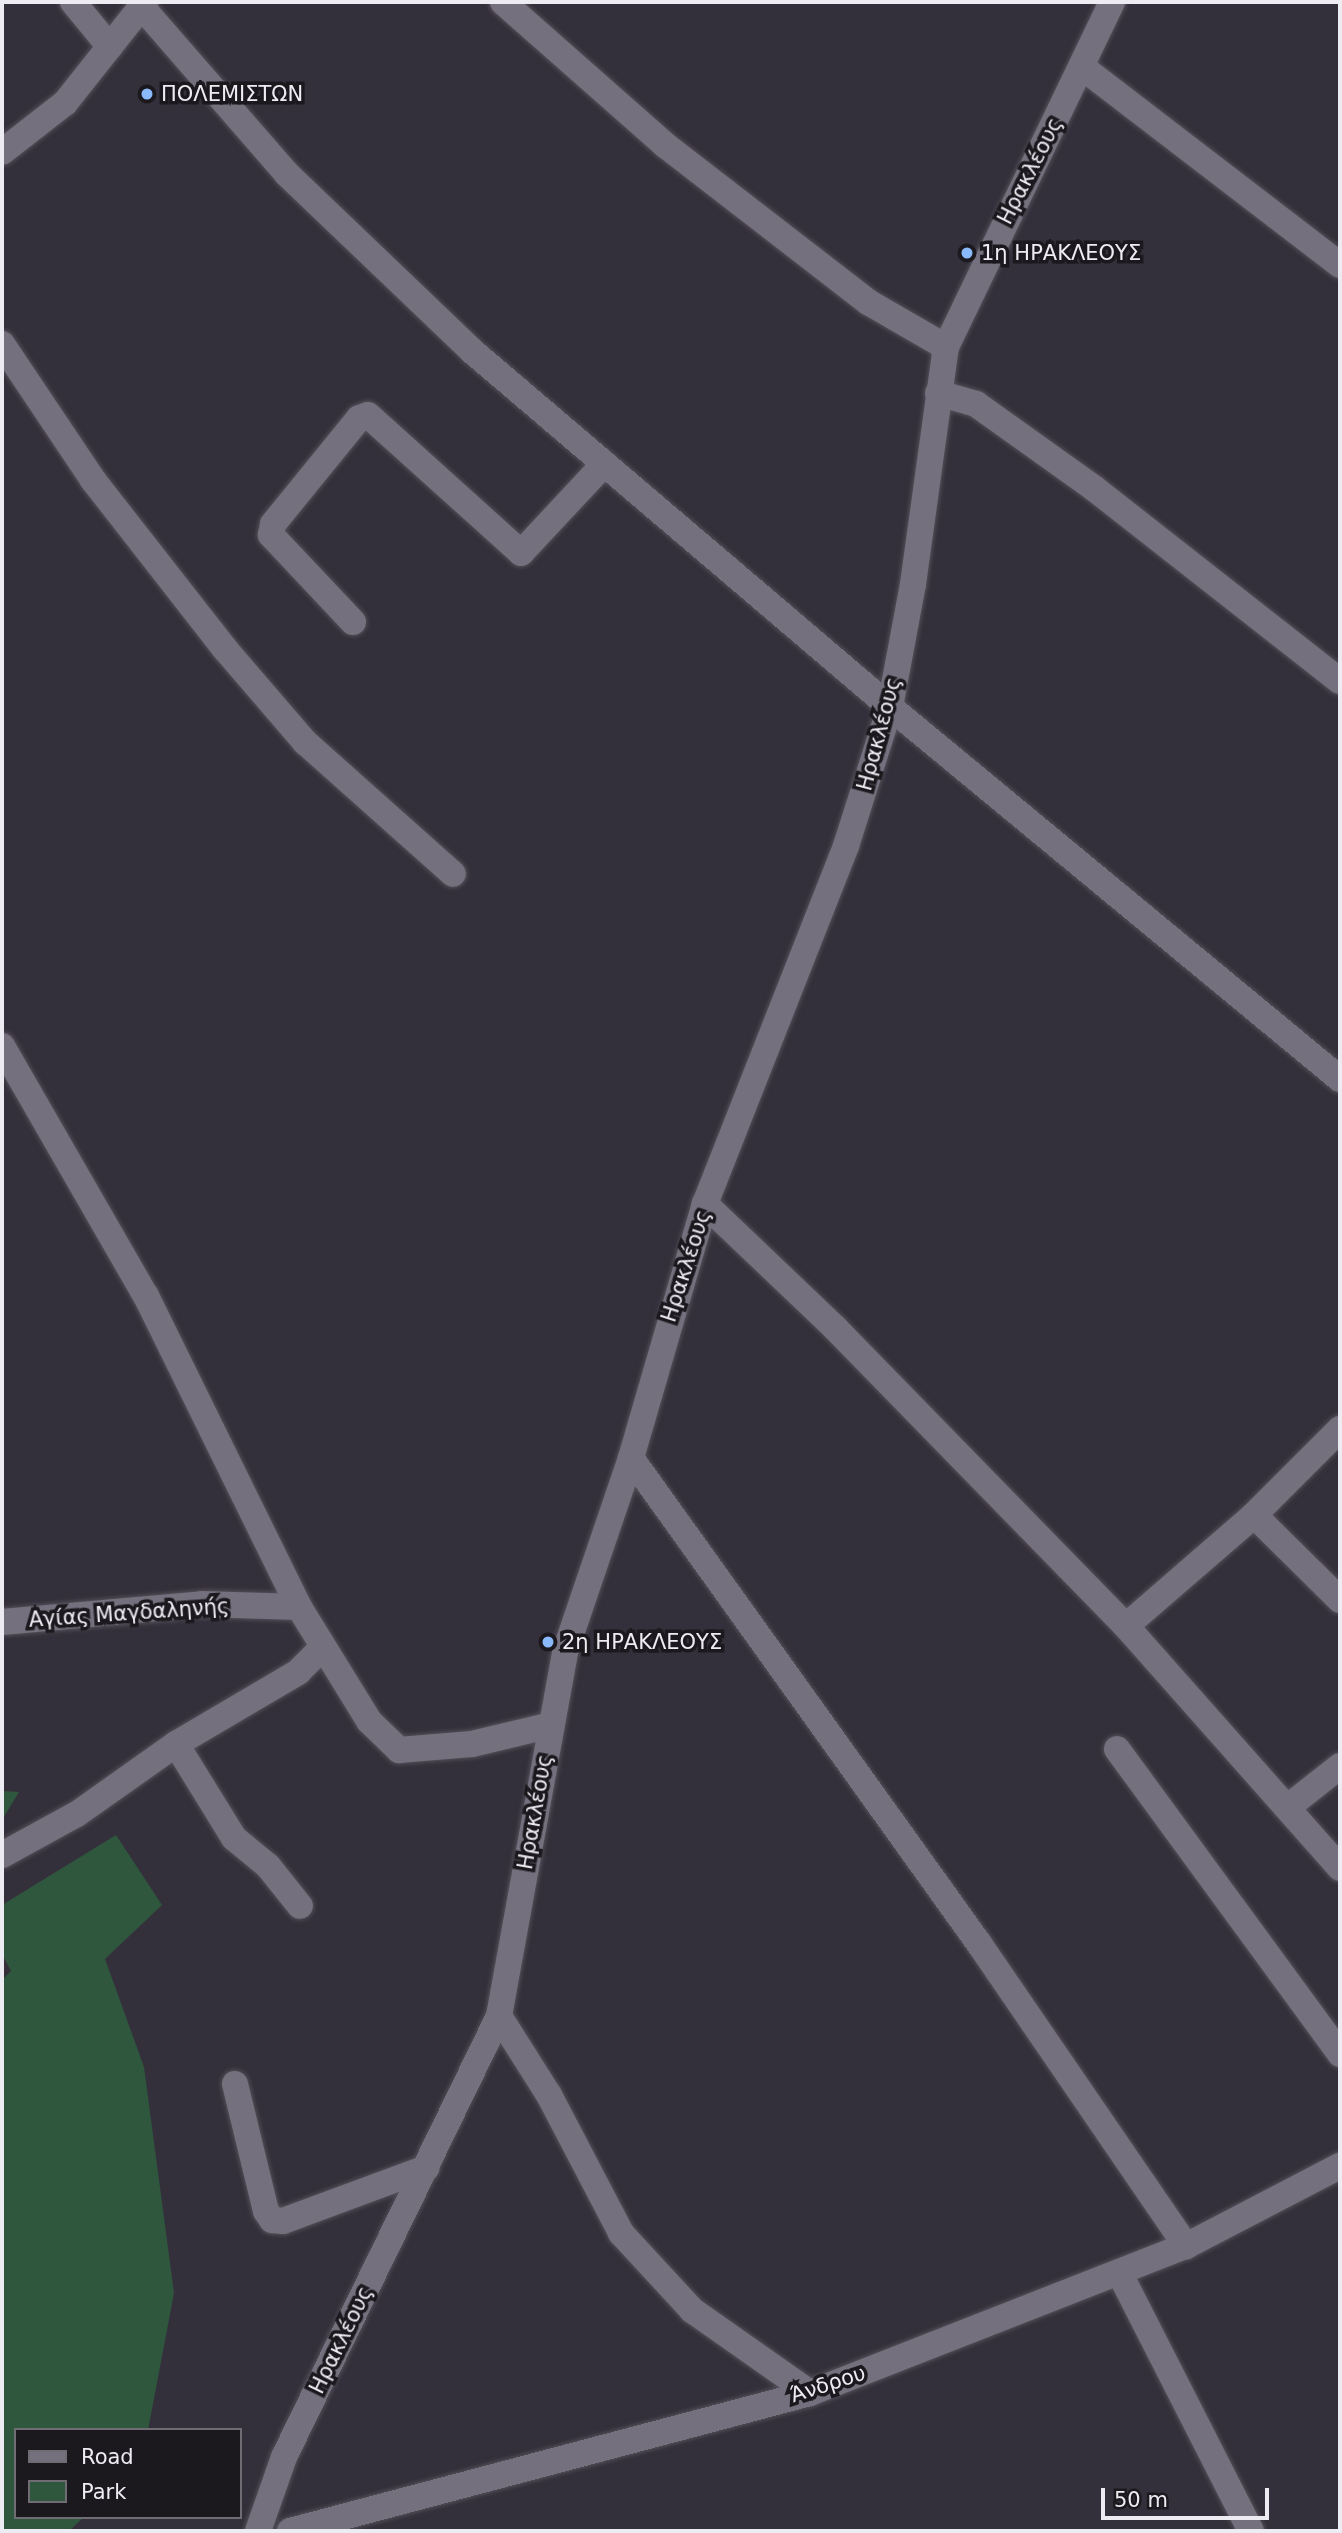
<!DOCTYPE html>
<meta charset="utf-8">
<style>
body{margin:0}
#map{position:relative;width:1342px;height:2533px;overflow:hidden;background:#34303b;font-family:"DejaVu Sans",sans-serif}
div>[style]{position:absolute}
.green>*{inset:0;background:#2f573e}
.roads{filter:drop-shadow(0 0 2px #534f58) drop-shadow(0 0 2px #534f58)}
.minor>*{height:26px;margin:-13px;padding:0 13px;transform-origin:13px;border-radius:13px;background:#75707d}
.dots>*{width:19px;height:19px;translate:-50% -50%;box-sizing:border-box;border:4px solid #1b191e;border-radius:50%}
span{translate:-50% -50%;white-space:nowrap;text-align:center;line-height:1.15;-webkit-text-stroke:7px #1b191e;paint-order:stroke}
.poi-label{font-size:21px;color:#eeecf3}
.left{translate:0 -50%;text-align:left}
.street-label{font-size:21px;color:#eeecf3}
.frame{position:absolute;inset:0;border:4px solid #eeecf3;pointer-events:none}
.legend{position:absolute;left:14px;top:2428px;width:228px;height:91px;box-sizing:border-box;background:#1b191e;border:2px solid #6f6d73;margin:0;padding:9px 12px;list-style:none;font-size:21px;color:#eeecf3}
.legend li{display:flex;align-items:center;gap:14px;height:35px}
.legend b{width:35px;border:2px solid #6f6d73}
.scale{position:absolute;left:1101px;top:2488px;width:168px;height:32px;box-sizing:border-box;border:4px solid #eeecf3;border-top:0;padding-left:9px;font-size:21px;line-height:24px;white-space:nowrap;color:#eeecf3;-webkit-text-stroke:5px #1b191e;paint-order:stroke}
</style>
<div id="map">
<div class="green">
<i style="clip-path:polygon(2px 1791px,19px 1792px,2px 1820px)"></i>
<i style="clip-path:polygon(116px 1835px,162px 1905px,105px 1959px,144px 2067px,174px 2293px,148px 2430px,16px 2430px,16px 2517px,84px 2517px,69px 2531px,2px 2531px,2px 1980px,11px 1971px,2px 1954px,2px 1905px)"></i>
</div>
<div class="roads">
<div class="minor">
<i style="left:73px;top:2px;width:58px;rotate:50.6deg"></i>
<i style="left:503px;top:2px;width:216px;rotate:41.4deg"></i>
<i style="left:665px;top:145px;width:257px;rotate:37.7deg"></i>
<i style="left:868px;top:302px;width:90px;rotate:30deg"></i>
<i style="left:141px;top:6px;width:223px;rotate:49deg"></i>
<i style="left:287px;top:174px;width:256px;rotate:43.7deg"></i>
<i style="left:472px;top:351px;width:549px;rotate:40.42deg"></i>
<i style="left:890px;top:707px;width:584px;rotate:39.58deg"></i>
<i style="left:1082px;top:67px;width:325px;rotate:37.5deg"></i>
<i style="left:2px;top:152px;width:80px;rotate:-37.9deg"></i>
<i style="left:65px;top:103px;width:129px;rotate:-51.6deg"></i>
<i style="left:2px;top:344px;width:164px;rotate:56.2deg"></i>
<i style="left:93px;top:480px;width:214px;rotate:52deg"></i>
<i style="left:225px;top:649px;width:123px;rotate:49.3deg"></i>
<i style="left:305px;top:742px;width:198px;rotate:41.7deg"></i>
<i style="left:938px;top:393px;width:40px;rotate:16deg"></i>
<i style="left:976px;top:404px;width:146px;rotate:35.5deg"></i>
<i style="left:1095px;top:489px;width:311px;rotate:38.1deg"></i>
<i style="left:353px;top:622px;width:120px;rotate:-133.3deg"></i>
<i style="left:271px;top:535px;width:11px;rotate:-80deg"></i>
<i style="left:273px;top:524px;width:136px;rotate:-50.9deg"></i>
<i style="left:359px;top:418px;width:9px;rotate:-18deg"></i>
<i style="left:368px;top:415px;width:206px;rotate:42deg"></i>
<i style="left:521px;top:553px;width:122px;rotate:-47deg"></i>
<i style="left:2px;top:1046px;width:289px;rotate:60.1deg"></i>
<i style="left:146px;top:1296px;width:347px;rotate:63.8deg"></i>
<i style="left:299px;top:1607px;width:134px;rotate:58.4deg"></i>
<i style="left:369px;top:1721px;width:42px;rotate:44deg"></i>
<i style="left:399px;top:1750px;width:73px;rotate:-4.7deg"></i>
<i style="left:472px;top:1744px;width:81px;rotate:-13.5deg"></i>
<i style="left:705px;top:1204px;width:180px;rotate:43.6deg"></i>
<i style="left:835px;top:1328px;width:417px;rotate:45.7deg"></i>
<i style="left:1126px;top:1626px;width:323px;rotate:48.5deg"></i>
<i style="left:631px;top:1458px;width:599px;rotate:54.37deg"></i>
<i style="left:980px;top:1945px;width:365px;rotate:55.6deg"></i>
<i style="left:1254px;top:1515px;width:121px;rotate:44.7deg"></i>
<i style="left:2px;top:1622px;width:201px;rotate:-5.1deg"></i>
<i style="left:202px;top:1604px;width:97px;rotate:1.8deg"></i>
<i style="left:1126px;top:1626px;width:169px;rotate:-40.9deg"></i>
<i style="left:1254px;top:1515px;width:122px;rotate:-45deg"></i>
<i style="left:176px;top:1744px;width:110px;rotate:58.3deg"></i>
<i style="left:234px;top:1838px;width:44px;rotate:39.5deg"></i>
<i style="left:268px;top:1866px;width:51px;rotate:51.3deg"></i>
<i style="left:1117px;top:1749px;width:378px;rotate:53.8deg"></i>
<i style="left:1288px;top:1807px;width:66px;rotate:-38.3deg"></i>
<i style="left:2px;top:1855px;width:85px;rotate:-28.7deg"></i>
<i style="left:77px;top:1814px;width:121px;rotate:-35.3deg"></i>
<i style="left:176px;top:1744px;width:142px;rotate:-30.5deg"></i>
<i style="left:298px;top:1672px;width:34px;rotate:-45deg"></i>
<i style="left:499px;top:2016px;width:93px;rotate:57.7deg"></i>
<i style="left:549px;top:2095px;width:156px;rotate:62.4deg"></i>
<i style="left:621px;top:2233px;width:105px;rotate:47.3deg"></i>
<i style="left:692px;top:2310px;width:144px;rotate:35.1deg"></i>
<i style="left:235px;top:2084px;width:131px;rotate:76.3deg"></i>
<i style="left:266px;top:2211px;width:11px;rotate:56deg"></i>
<i style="left:272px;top:2220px;width:11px;rotate:5deg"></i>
<i style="left:283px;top:2221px;width:153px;rotate:-20.3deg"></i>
<i style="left:1120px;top:2274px;width:288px;rotate:63deg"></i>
<i style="left:258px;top:2531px;width:78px;rotate:-70.6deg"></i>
<i style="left:284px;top:2457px;width:491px;rotate:-64deg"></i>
<i style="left:499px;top:2016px;width:373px;rotate:-79.7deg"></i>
<i style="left:566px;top:1649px;width:202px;rotate:-71.2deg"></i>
<i style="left:631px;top:1458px;width:265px;rotate:-73.8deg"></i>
<i style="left:705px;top:1204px;width:385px;rotate:-68.5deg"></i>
<i style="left:846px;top:846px;width:146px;rotate:-72.4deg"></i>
<i style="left:890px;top:707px;width:125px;rotate:-79.4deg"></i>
<i style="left:913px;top:584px;width:239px;rotate:-82.1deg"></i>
<i style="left:946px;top:347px;width:383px;rotate:-64.3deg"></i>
<i style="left:290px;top:2531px;width:538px;rotate:-14.86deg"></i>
<i style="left:810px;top:2393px;width:404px;rotate:-21.4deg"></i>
<i style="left:1186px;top:2246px;width:174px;rotate:-27.5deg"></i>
</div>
</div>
<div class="dots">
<i style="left:147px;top:94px;background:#8abafc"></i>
<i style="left:967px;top:253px;background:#8abafc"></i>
<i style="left:548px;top:1642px;background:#8abafc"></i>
</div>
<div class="poi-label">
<span class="left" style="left:161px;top:94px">ΠΟΛΕΜΙΣΤΩΝ</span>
<span class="left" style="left:981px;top:253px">1η ΗΡΑΚΛΕΟΥΣ</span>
<span class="left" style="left:562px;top:1642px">2η ΗΡΑΚΛΕΟΥΣ</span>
</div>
<div class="street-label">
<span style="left:1030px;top:171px;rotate:-63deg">Ηρακλέους</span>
<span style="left:879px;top:734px;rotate:-75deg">Ηρακλέους</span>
<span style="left:686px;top:1266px;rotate:-72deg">Ηρακλέους</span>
<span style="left:129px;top:1613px;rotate:-4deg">Αγίας Μαγδαληνής</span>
<span style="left:535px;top:1812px;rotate:-80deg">Ηρακλέους</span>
<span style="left:341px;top:2340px;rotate:-64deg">Ηρακλέους</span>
<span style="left:828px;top:2384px;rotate:-18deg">Άνδρου</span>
</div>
<div class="frame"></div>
<ul class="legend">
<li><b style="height:9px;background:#75707d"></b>Road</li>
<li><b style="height:19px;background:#2f573e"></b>Park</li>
</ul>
<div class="scale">50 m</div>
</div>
